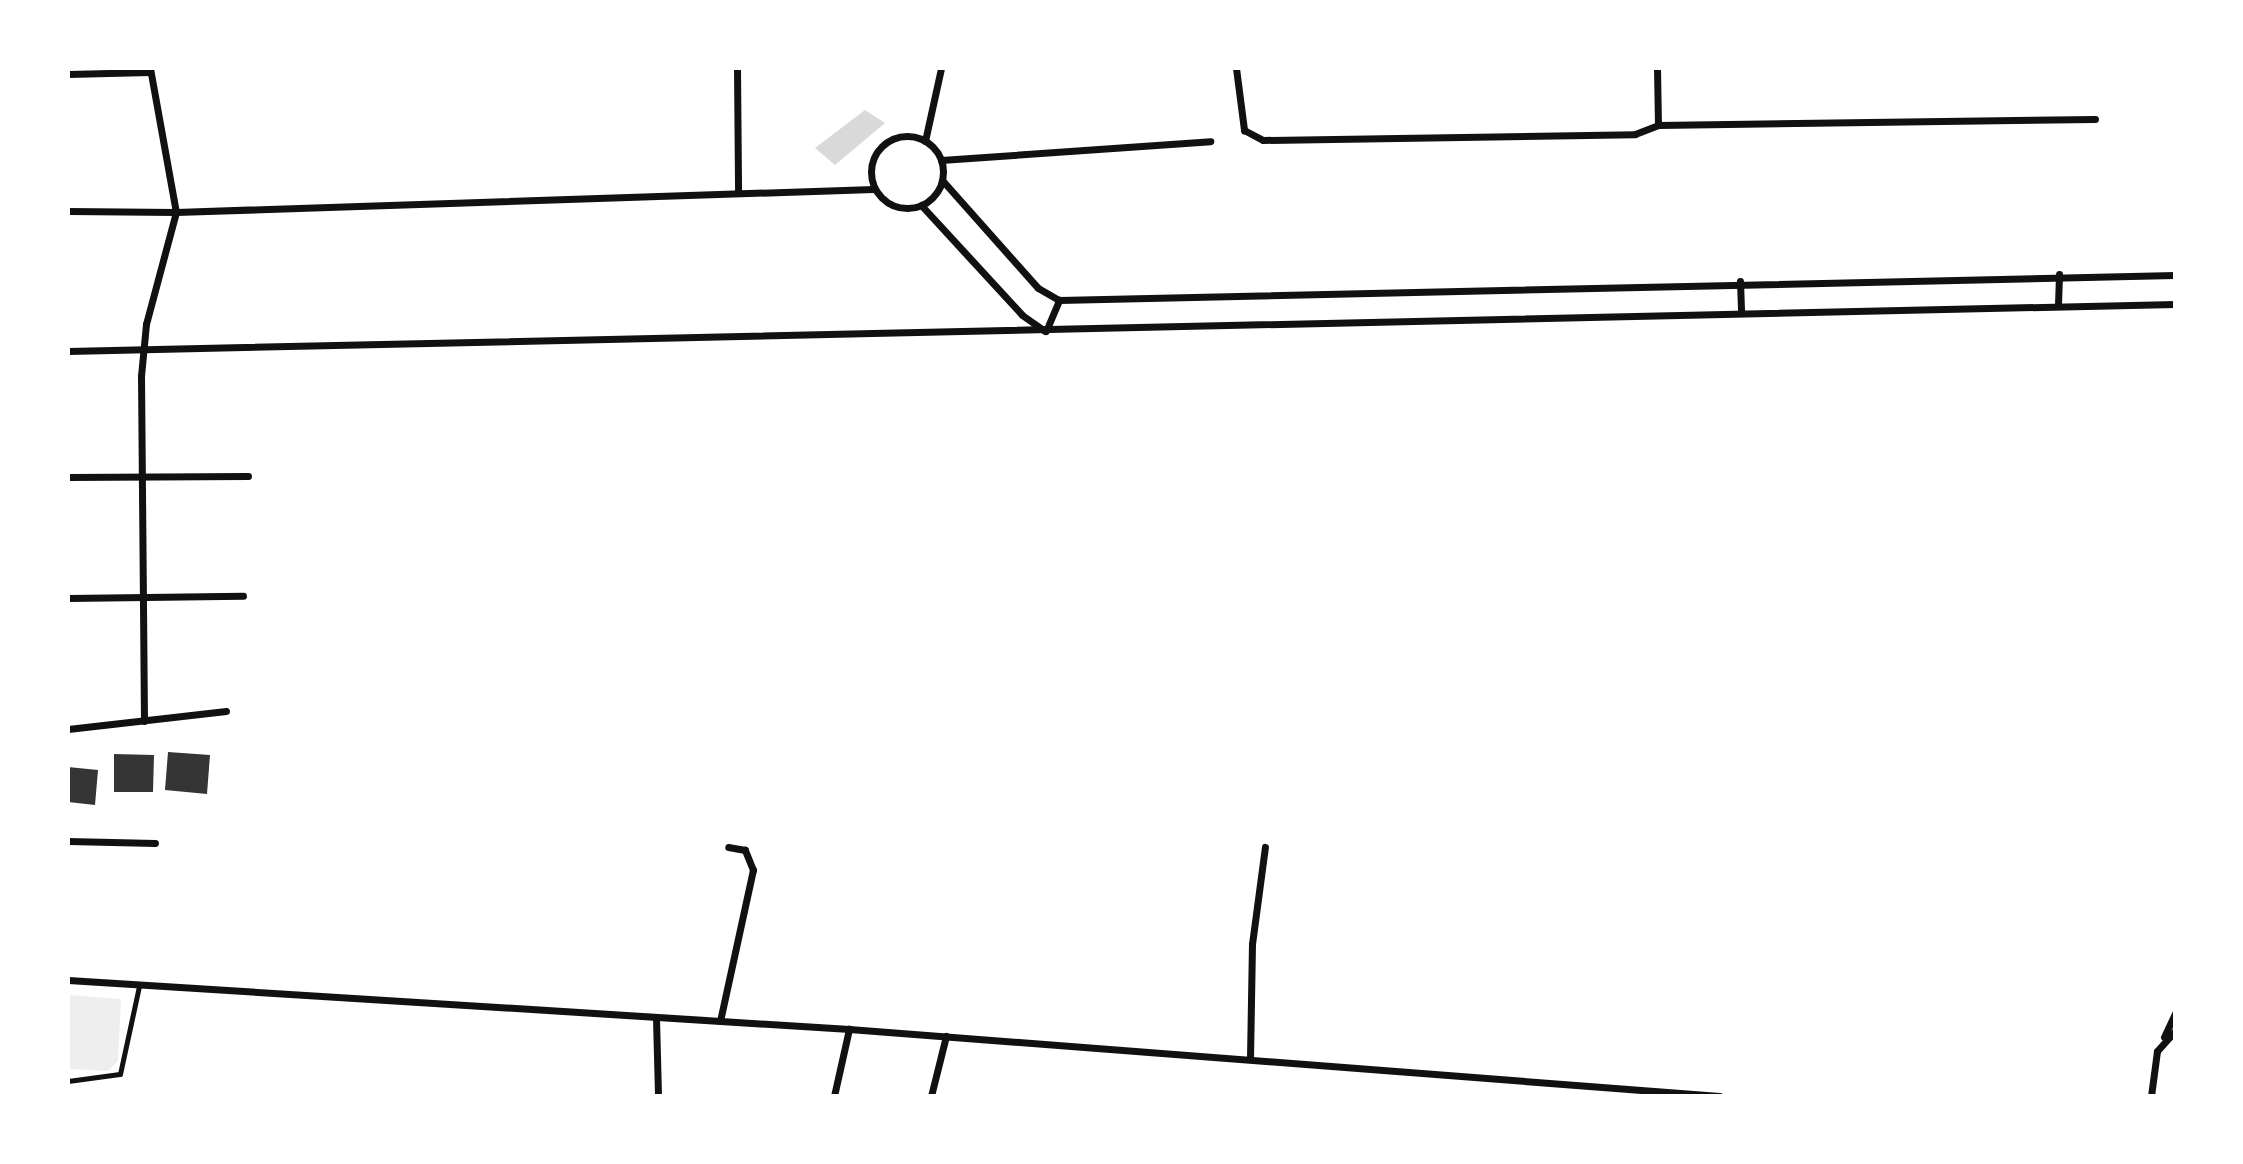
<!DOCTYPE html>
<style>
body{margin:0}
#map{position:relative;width:2243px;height:1164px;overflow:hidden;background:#fff;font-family:"Archivo Narrow",sans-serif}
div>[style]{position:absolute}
.green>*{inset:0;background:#eee}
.water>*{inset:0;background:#d9d9d9}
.building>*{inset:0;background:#353535}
.service>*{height:5px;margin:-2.5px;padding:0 2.5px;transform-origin:2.5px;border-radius:2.5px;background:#111}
.minor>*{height:7px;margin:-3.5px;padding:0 3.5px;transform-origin:3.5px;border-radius:3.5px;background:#111}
.minor>.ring{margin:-3.5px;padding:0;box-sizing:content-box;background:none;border:7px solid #111;border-radius:50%}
span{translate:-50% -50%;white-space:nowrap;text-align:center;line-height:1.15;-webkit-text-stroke:5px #fff;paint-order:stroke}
.frame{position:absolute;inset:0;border:70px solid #fff;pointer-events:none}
</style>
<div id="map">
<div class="green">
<i style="clip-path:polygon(68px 995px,121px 999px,118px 1061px,108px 1071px,68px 1069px)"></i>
</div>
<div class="water">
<i style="clip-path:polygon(865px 110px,885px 123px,835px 165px,815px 148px)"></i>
</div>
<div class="building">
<i style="clip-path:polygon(168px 752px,210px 755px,207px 794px,165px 790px)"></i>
<i style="clip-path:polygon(114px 754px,154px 755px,153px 792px,114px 792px)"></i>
<i style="clip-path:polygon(68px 767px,98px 770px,95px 805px,68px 802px)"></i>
</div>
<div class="service">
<i style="left:68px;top:1081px;width:52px;rotate:-7.7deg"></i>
<i style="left:120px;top:1074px;width:90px;rotate:-77.8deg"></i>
</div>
<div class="minor">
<i style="left:150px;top:68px;width:146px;rotate:79.8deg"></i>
<i style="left:176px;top:212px;width:698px;rotate:-1.89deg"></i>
<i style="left:737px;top:68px;width:125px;rotate:89.5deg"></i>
<i style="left:1236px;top:68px;width:63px;rotate:82.6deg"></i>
<i style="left:1244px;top:130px;width:21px;rotate:28deg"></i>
<i style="left:1263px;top:140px;width:372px;rotate:-0.9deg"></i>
<i style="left:1635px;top:134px;width:25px;rotate:-21deg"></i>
<i style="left:1657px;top:68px;width:57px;rotate:89deg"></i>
<i style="left:1658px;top:125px;width:437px;rotate:-0.8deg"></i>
<i style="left:68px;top:74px;width:82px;rotate:-1.4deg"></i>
<i class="ring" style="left:871px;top:136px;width:65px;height:65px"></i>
<i style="left:925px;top:141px;width:75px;rotate:-77.6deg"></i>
<i style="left:941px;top:160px;width:270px;rotate:-4deg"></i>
<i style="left:942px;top:180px;width:144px;rotate:48.4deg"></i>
<i style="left:1038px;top:288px;width:24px;rotate:30deg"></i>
<i style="left:1059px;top:300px;width:1116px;rotate:-1.28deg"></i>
<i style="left:921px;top:205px;width:149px;rotate:47.4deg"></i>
<i style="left:1022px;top:315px;width:28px;rotate:35deg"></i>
<i style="left:68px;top:211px;width:108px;rotate:0.5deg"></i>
<i style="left:176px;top:212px;width:116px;rotate:105deg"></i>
<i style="left:146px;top:324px;width:52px;rotate:95.5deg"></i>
<i style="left:141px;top:376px;width:345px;rotate:89.5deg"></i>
<i style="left:1740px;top:281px;width:31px;rotate:88deg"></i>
<i style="left:2058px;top:304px;width:30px;rotate:-88deg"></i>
<i style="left:1046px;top:331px;width:34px;rotate:-67deg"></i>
<i style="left:68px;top:351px;width:2108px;rotate:-1.28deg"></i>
<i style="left:68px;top:477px;width:180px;rotate:-0.3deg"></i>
<i style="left:68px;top:598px;width:175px;rotate:-0.7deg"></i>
<i style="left:68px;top:729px;width:159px;rotate:-6.5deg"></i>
<i style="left:68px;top:841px;width:87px;rotate:1.3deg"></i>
<i style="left:68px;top:980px;width:783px;rotate:3.59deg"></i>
<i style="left:849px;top:1029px;width:873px;rotate:4.4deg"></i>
<i style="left:656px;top:1018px;width:78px;rotate:88.5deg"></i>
<i style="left:720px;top:1021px;width:155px;rotate:-77.7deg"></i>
<i style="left:753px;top:870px;width:22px;rotate:-112deg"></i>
<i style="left:745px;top:850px;width:17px;rotate:-170deg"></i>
<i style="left:2164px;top:1037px;width:26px;rotate:-65deg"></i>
<i style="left:1250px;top:1058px;width:114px;rotate:-89deg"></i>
<i style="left:1252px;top:944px;width:98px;rotate:-82.4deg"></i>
<i style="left:834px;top:1096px;width:69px;rotate:-77.4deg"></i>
<i style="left:931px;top:1096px;width:62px;rotate:-76deg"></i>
<i style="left:2151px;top:1096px;width:45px;rotate:-82.4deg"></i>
<i style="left:2157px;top:1051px;width:27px;rotate:-48deg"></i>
</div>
<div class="frame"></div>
</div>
